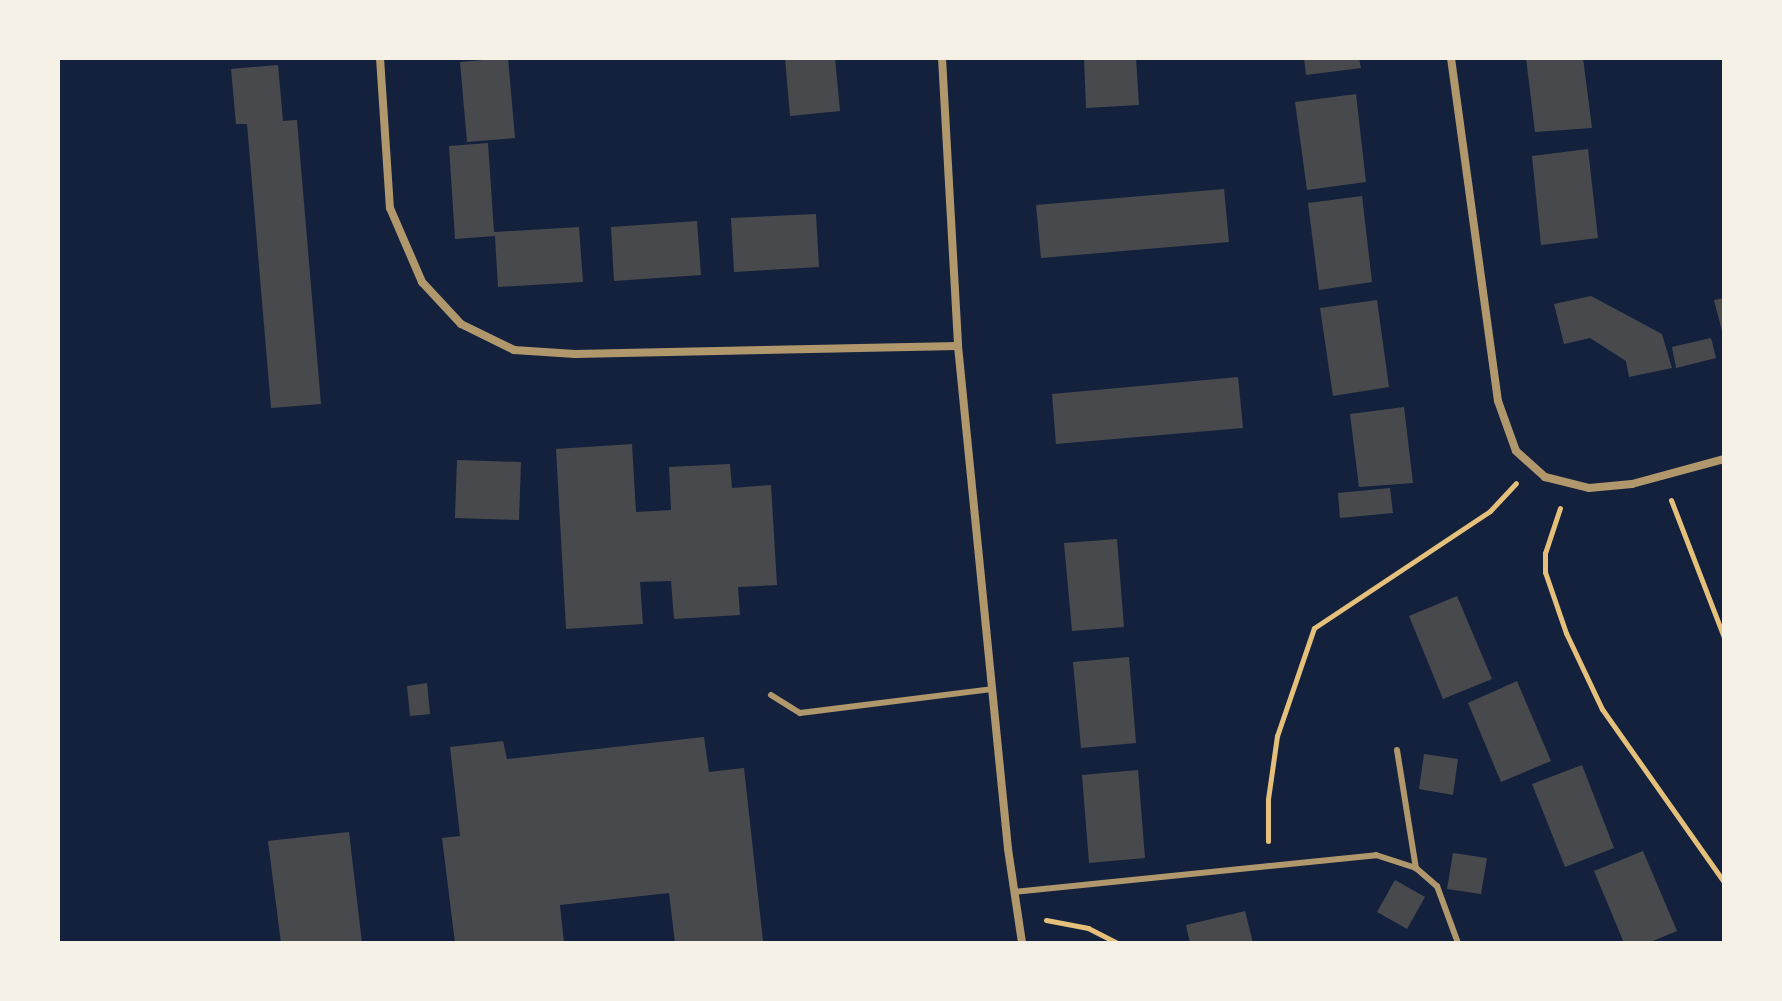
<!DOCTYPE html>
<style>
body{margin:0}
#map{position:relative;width:1782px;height:1001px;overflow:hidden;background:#14213d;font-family:Montserrat,sans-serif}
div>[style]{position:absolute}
.building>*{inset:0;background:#48494c}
.path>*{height:5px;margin:-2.5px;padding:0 2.5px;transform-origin:2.5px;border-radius:2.5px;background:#e5c07b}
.service>*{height:6px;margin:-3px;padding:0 3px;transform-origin:3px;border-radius:3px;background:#b1986c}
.minor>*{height:8px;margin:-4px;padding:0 4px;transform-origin:4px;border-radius:4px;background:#b1986c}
span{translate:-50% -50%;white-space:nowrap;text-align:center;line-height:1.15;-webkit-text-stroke:8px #f6f1e7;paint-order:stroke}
.frame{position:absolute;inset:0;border:60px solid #f6f1e7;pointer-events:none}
</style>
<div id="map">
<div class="building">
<i style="clip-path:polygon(508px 58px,515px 138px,467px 142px,460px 62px)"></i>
<i style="clip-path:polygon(785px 58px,835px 58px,840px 111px,790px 116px)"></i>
<i style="clip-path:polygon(1084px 58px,1136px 58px,1139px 105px,1086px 108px)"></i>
<i style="clip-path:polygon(1304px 58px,1359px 58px,1361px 68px,1306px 75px)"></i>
<i style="clip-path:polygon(1526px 58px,1583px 58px,1592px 128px,1535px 132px)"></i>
<i style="clip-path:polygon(278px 65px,283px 121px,297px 120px,321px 404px,271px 408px,247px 124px,236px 124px,231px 69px)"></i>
<i style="clip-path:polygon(1356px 94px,1366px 182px,1307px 190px,1295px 102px)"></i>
<i style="clip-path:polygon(488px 143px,494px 232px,579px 227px,583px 282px,498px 287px,495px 236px,455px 239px,449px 146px)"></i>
<i style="clip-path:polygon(1588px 149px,1598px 238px,1541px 245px,1532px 156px)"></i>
<i style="clip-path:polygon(1224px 189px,1229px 242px,1041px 258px,1036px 205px)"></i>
<i style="clip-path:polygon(1362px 196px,1372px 282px,1319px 290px,1308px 203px)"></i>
<i style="clip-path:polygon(816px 214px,819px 267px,734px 272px,731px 218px)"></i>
<i style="clip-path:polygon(697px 221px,701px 275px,614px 281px,611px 227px)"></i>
<i style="clip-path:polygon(1591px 296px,1662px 334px,1672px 368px,1629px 377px,1626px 361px,1590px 338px,1564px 344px,1554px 304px)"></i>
<i style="clip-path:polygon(1724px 298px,1724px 335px,1723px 335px,1714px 300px)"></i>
<i style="clip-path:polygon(1377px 300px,1389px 387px,1333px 396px,1320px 308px)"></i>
<i style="clip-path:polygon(1711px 338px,1716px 358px,1676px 368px,1672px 347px)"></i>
<i style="clip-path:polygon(1238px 377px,1243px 428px,1056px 444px,1052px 394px)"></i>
<i style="clip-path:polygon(1404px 407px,1413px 483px,1359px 487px,1350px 414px)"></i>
<i style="clip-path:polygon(632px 444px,636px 512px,671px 510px,669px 467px,730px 464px,732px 488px,771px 485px,777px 585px,738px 587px,740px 615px,674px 619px,671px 581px,640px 582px,643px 624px,566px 629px,556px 449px)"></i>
<i style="clip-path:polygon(457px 460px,521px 462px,519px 520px,455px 518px)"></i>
<i style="clip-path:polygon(1390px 488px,1393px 513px,1340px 518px,1338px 493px)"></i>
<i style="clip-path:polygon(1117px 539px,1124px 627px,1072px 631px,1064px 543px)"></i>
<i style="clip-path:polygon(1457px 596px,1492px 679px,1443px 699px,1409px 616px)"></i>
<i style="clip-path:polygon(1129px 657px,1136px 743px,1081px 748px,1073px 662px)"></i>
<i style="clip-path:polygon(1517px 681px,1551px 761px,1501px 782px,1468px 703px)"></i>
<i style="clip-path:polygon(427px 683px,430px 714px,410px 716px,407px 686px)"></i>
<i style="clip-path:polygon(704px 737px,709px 772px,744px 768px,763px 941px,675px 943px,669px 893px,560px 905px,564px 943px,455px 943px,442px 838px,460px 836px,450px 747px,503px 741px,507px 759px)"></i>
<i style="clip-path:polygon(1424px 754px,1458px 759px,1453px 795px,1419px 789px)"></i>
<i style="clip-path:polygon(1582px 765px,1614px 848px,1565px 867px,1532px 784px)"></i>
<i style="clip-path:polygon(1138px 770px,1145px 858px,1089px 863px,1082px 775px)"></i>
<i style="clip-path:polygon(349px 832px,362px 943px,281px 943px,268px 841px)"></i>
<i style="clip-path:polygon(1643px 851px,1677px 931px,1648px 943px,1624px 943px,1594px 871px)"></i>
<i style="clip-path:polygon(1453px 853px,1487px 858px,1481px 894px,1447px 889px)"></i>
<i style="clip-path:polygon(1395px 880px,1425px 897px,1407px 929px,1377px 912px)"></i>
<i style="clip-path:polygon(1245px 911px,1253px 943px,1190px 943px,1186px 925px)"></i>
</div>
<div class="path">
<i style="left:1671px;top:500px;width:147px;rotate:68.9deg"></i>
<i style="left:1560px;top:508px;width:47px;rotate:108.4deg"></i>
<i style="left:1545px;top:553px;width:19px;rotate:90deg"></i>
<i style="left:1545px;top:572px;width:65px;rotate:71deg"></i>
<i style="left:1566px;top:633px;width:84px;rotate:64.7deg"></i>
<i style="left:1602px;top:709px;width:212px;rotate:54.8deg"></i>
<i style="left:1268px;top:841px;width:42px;rotate:-90deg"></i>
<i style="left:1268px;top:799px;width:64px;rotate:-81.9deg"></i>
<i style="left:1277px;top:736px;width:114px;rotate:-71.1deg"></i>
<i style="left:1314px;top:628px;width:211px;rotate:-33.6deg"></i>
<i style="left:1490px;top:511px;width:38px;rotate:-47deg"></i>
<i style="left:1046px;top:920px;width:43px;rotate:10.8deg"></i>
<i style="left:1088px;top:928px;width:34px;rotate:27deg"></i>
</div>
<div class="service">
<i style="left:771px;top:695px;width:34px;rotate:32deg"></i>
<i style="left:800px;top:713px;width:193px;rotate:-7.1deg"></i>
<i style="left:1397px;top:750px;width:120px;rotate:80.9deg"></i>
<i style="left:1014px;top:892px;width:364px;rotate:-5.8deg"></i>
<i style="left:1376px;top:855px;width:42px;rotate:18deg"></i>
<i style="left:1416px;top:868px;width:28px;rotate:41deg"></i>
<i style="left:1437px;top:886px;width:61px;rotate:69.8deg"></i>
</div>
<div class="minor">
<i style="left:380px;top:58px;width:150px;rotate:86.2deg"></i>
<i style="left:390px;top:208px;width:81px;rotate:66.6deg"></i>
<i style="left:422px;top:282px;width:57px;rotate:47.1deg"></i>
<i style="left:461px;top:324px;width:59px;rotate:26.1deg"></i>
<i style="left:514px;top:350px;width:61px;rotate:3.8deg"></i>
<i style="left:575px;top:354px;width:383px;rotate:-1.2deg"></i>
<i style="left:942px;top:58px;width:288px;rotate:86.8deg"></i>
<i style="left:958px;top:346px;width:505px;rotate:84.32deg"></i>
<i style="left:1008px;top:849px;width:95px;rotate:81.5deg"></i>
<i style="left:1451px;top:58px;width:346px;rotate:82.2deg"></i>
<i style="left:1498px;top:401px;width:53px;rotate:70.2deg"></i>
<i style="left:1516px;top:451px;width:39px;rotate:42deg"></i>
<i style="left:1545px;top:477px;width:45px;rotate:14deg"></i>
<i style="left:1589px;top:488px;width:43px;rotate:-5.3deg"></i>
<i style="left:1632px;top:484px;width:95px;rotate:-15.2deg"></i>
</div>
<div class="frame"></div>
</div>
